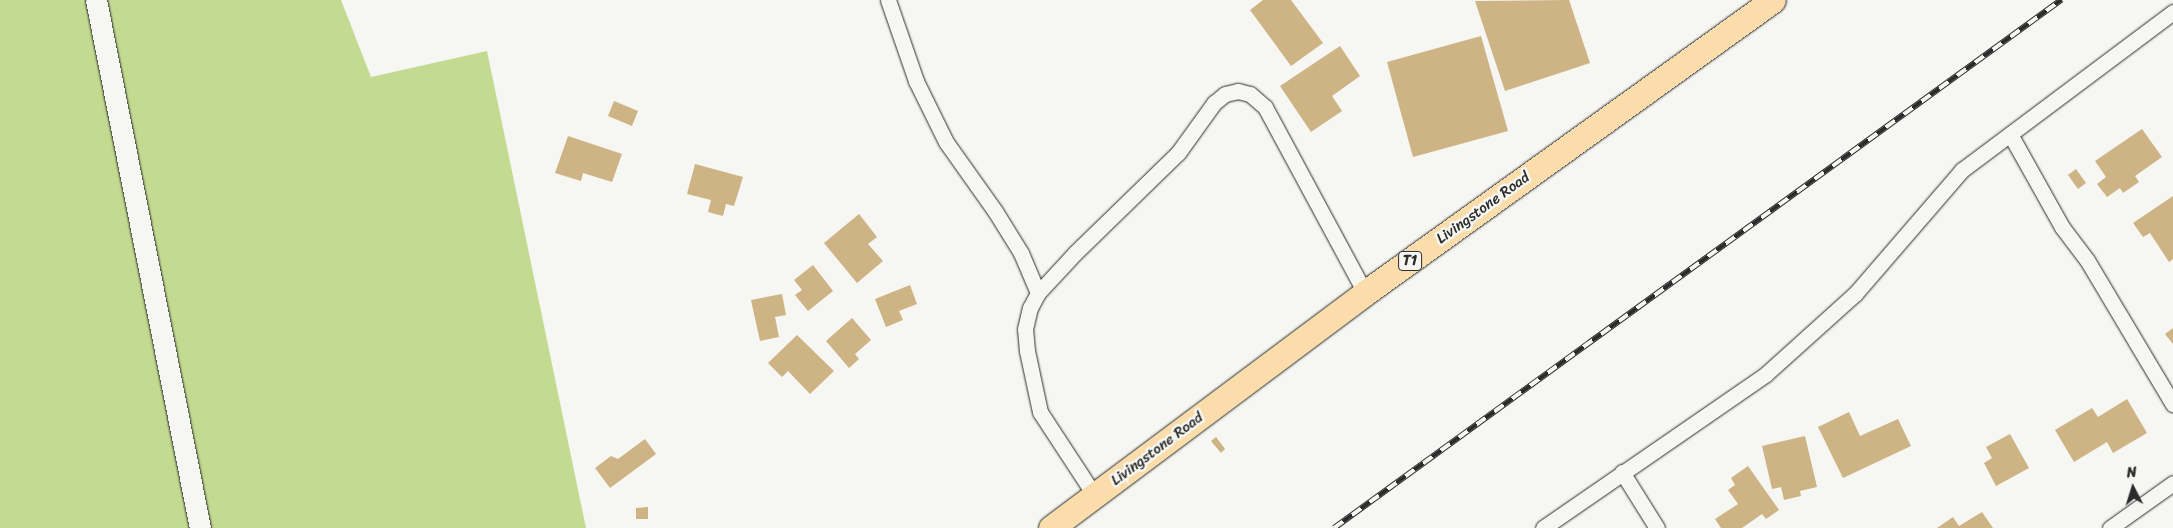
<!DOCTYPE html>
<style>
body{margin:0}
#map{position:relative;width:2173px;height:528px;overflow:hidden;background:#f6f6f2;font-family:Sriracha,sans-serif}
div>[style]{position:absolute}
.green>*{inset:0;background:#c3db91}
.building>*{inset:0;background:#ceb384}
.roads{filter:drop-shadow(0 0 1px #2b2b2b) drop-shadow(0 0 1px #2b2b2b)}
.minor>*{height:15px;margin:-7.5px;padding:0 7.5px;transform-origin:7.5px;border-radius:7.5px;background:#f6f6f2}
.secondary>*{height:21px;margin:-10.5px;padding:0 10.5px;transform-origin:10.5px;border-radius:10.5px;background:#f6f6f2}
.trunk>*{height:25px;margin:-12.5px;padding:0 12.5px;transform-origin:12.5px;border-radius:12.5px;background:#faddab}
.rail>*{height:5.5px;margin-top:-2.75px;transform-origin:0;background:repeating-linear-gradient(90deg,#f6f6f2 0 11px,#2b2b2b 0 22px);box-sizing:border-box;border-block:1px solid #2b2b2b}
span{translate:-50% -50%;white-space:nowrap;text-align:center;line-height:1.15;-webkit-text-stroke:5px #f6f6f2;paint-order:stroke}
.shield-label span{padding:1px 4px;background:#f6f6f2;border:1px solid;border-radius:4px;-webkit-text-stroke-width:0}
.shield-label{font-size:14px;color:#2b2b2b;font-weight:700}
.street-label{font-size:15px;color:#2b2b2b}
.north{position:absolute;left:2108px;top:463px;width:50px;height:50px;-webkit-text-stroke:4px #f6f6f2;paint-order:stroke;rotate:355deg;font-size:14px;font-weight:700;line-height:20px;text-align:center;color:#2b2b2b}
.north::after{content:'';display:block;margin:auto;width:18px;height:22px;background:#2b2b2b;clip-path:polygon(50% 0,100% 100%,50% 72%,0 100%)}
</style>
<div id="map">
<div class="green">
<i style="clip-path:polygon(0 0,341px 0,371px 77px,487px 51px,586px 528px,0 528px)"></i>
</div>
<div class="building">
<i style="clip-path:polygon(1263px 0,1291px 0,1323px 43px,1291px 66px,1250px 10px)"></i>
<i style="clip-path:polygon(1569px 0,1590px 63px,1505px 91px,1475px 1px)"></i>
<i style="clip-path:polygon(1481px 36px,1508px 131px,1413px 157px,1387px 62px)"></i>
<i style="clip-path:polygon(1340px 46px,1360px 76px,1332px 96px,1342px 111px,1311px 132px,1280px 86px)"></i>
<i style="clip-path:polygon(614px 101px,638px 111px,632px 126px,608px 116px)"></i>
<i style="clip-path:polygon(2142px 129px,2162px 157px,2135px 176px,2139px 182px,2123px 193px,2120px 188px,2107px 197px,2097px 184px,2106px 177px,2095px 161px)"></i>
<i style="clip-path:polygon(568px 136px,622px 154px,612px 182px,583px 173px,581px 181px,555px 173px)"></i>
<i style="clip-path:polygon(695px 164px,743px 177px,734px 206px,726px 204px,723px 216px,708px 212px,711px 200px,687px 194px)"></i>
<i style="clip-path:polygon(2076px 169px,2086px 183px,2078px 189px,2068px 175px)"></i>
<i style="clip-path:polygon(2173px 196px,2173px 259px,2169px 262px,2150px 233px,2143px 237px,2133px 223px)"></i>
<i style="clip-path:polygon(859px 214px,877px 237px,868px 244px,883px 261px,857px 283px,824px 243px)"></i>
<i style="clip-path:polygon(813px 265px,833px 291px,808px 311px,795px 295px,802px 290px,794px 280px)"></i>
<i style="clip-path:polygon(910px 285px,917px 304px,899px 311px,903px 320px,886px 327px,875px 299px)"></i>
<i style="clip-path:polygon(782px 294px,786px 315px,775px 317px,779px 337px,760px 341px,751px 300px)"></i>
<i style="clip-path:polygon(852px 318px,871px 340px,855px 354px,859px 359px,849px 368px,826px 341px)"></i>
<i style="clip-path:polygon(2173px 328px,2173px 344px,2165px 334px)"></i>
<i style="clip-path:polygon(797px 335px,834px 371px,810px 394px,788px 371px,782px 377px,768px 363px)"></i>
<i style="clip-path:polygon(2127px 399px,2147px 433px,2113px 453px,2107px 442px,2074px 462px,2055px 430px,2092px 408px,2098px 417px)"></i>
<i style="clip-path:polygon(1849px 412px,1860px 436px,1898px 419px,1911px 446px,1843px 478px,1818px 427px)"></i>
<i style="clip-path:polygon(2010px 434px,2029px 468px,1996px 486px,1984px 463px,1992px 458px,1986px 447px)"></i>
<i style="clip-path:polygon(1805px 436px,1817px 487px,1800px 491px,1801px 496px,1784px 500px,1781px 487px,1772px 489px,1762px 446px)"></i>
<i style="clip-path:polygon(1216px 437px,1225px 449px,1221px 453px,1211px 441px)"></i>
<i style="clip-path:polygon(645px 439px,656px 454px,610px 488px,595px 468px,611px 456px,618px 459px)"></i>
<i style="clip-path:polygon(1748px 466px,1779px 510px,1766px 519px,1762px 514px,1742px 528px,1721px 528px,1715px 519px,1738px 504px,1728px 490px,1735px 485px,1731px 478px)"></i>
<i style="clip-path:polygon(648px 507px,648px 519px,636px 519px,636px 508px)"></i>
<i style="clip-path:polygon(1982px 512px,1993px 528px,1937px 528px,1953px 517px,1959px 526px)"></i>
</div>
<div class="roads">
<div class="minor">
<i style="left:888px;top:0;width:86px;rotate:70.9deg"></i>
<i style="left:916px;top:81px;width:68px;rotate:63.8deg"></i>
<i style="left:946px;top:142px;width:85px;rotate:54.6deg"></i>
<i style="left:995px;top:211px;width:49px;rotate:58.2deg"></i>
<i style="left:1021px;top:253px;width:43px;rotate:67deg"></i>
<i style="left:2010px;top:134px;width:107px;rotate:60.8deg"></i>
<i style="left:2062px;top:227px;width:41px;rotate:52.9deg"></i>
<i style="left:2087px;top:260px;width:168px;rotate:59.2deg"></i>
<i style="left:1622px;top:472px;width:66px;rotate:58deg"></i>
<i style="left:1095px;top:496px;width:100px;rotate:-123.2deg"></i>
<i style="left:1040px;top:412px;width:62px;rotate:-102deg"></i>
<i style="left:1027px;top:351px;width:22px;rotate:-95deg"></i>
<i style="left:1025px;top:329px;width:22px;rotate:-77deg"></i>
<i style="left:1030px;top:308px;width:17px;rotate:-62deg"></i>
<i style="left:1038px;top:293px;width:54px;rotate:-47.2deg"></i>
<i style="left:1075px;top:253px;width:144px;rotate:-44.2deg"></i>
<i style="left:1178px;top:153px;width:62px;rotate:-54.2deg"></i>
<i style="left:1214px;top:103px;width:14px;rotate:-39deg"></i>
<i style="left:1225px;top:94px;width:13px;rotate:-13deg"></i>
<i style="left:1238px;top:91px;width:12px;rotate:14deg"></i>
<i style="left:1250px;top:94px;width:20px;rotate:41deg"></i>
<i style="left:1265px;top:107px;width:211px;rotate:61.7deg"></i>
<i style="left:1543px;top:528px;width:271px;rotate:-34.6deg"></i>
<i style="left:1766px;top:374px;width:120px;rotate:-42deg"></i>
<i style="left:1855px;top:294px;width:164px;rotate:-49.2deg"></i>
<i style="left:1962px;top:170px;width:264px;rotate:-36.8deg"></i>
<i style="left:2110px;top:528px;width:77px;rotate:-35.5deg"></i>
</div>
<div class="secondary">
<i style="left:96px;top:0;width:538px;rotate:78.86deg"></i>
</div>
<div class="trunk">
<i style="left:1051px;top:528px;width:392px;rotate:-36.8deg"></i>
<i style="left:1365px;top:293px;width:502px;rotate:-35.68deg"></i>
</div>
</div>
<div class="rail">
<i style="left:1334px;top:528px;width:899px;rotate:-35.99deg"></i>
</div>
<div class="shield-label">
<span style="left:1410px;top:261px">T1</span>
</div>
<div class="street-label">
<span style="left:1483px;top:208px;rotate:-36deg">Livingstone Road</span>
<span style="left:1157px;top:449px;rotate:-37deg">Livingstone Road</span>
</div>
<div class="north">N</div>
</div>
